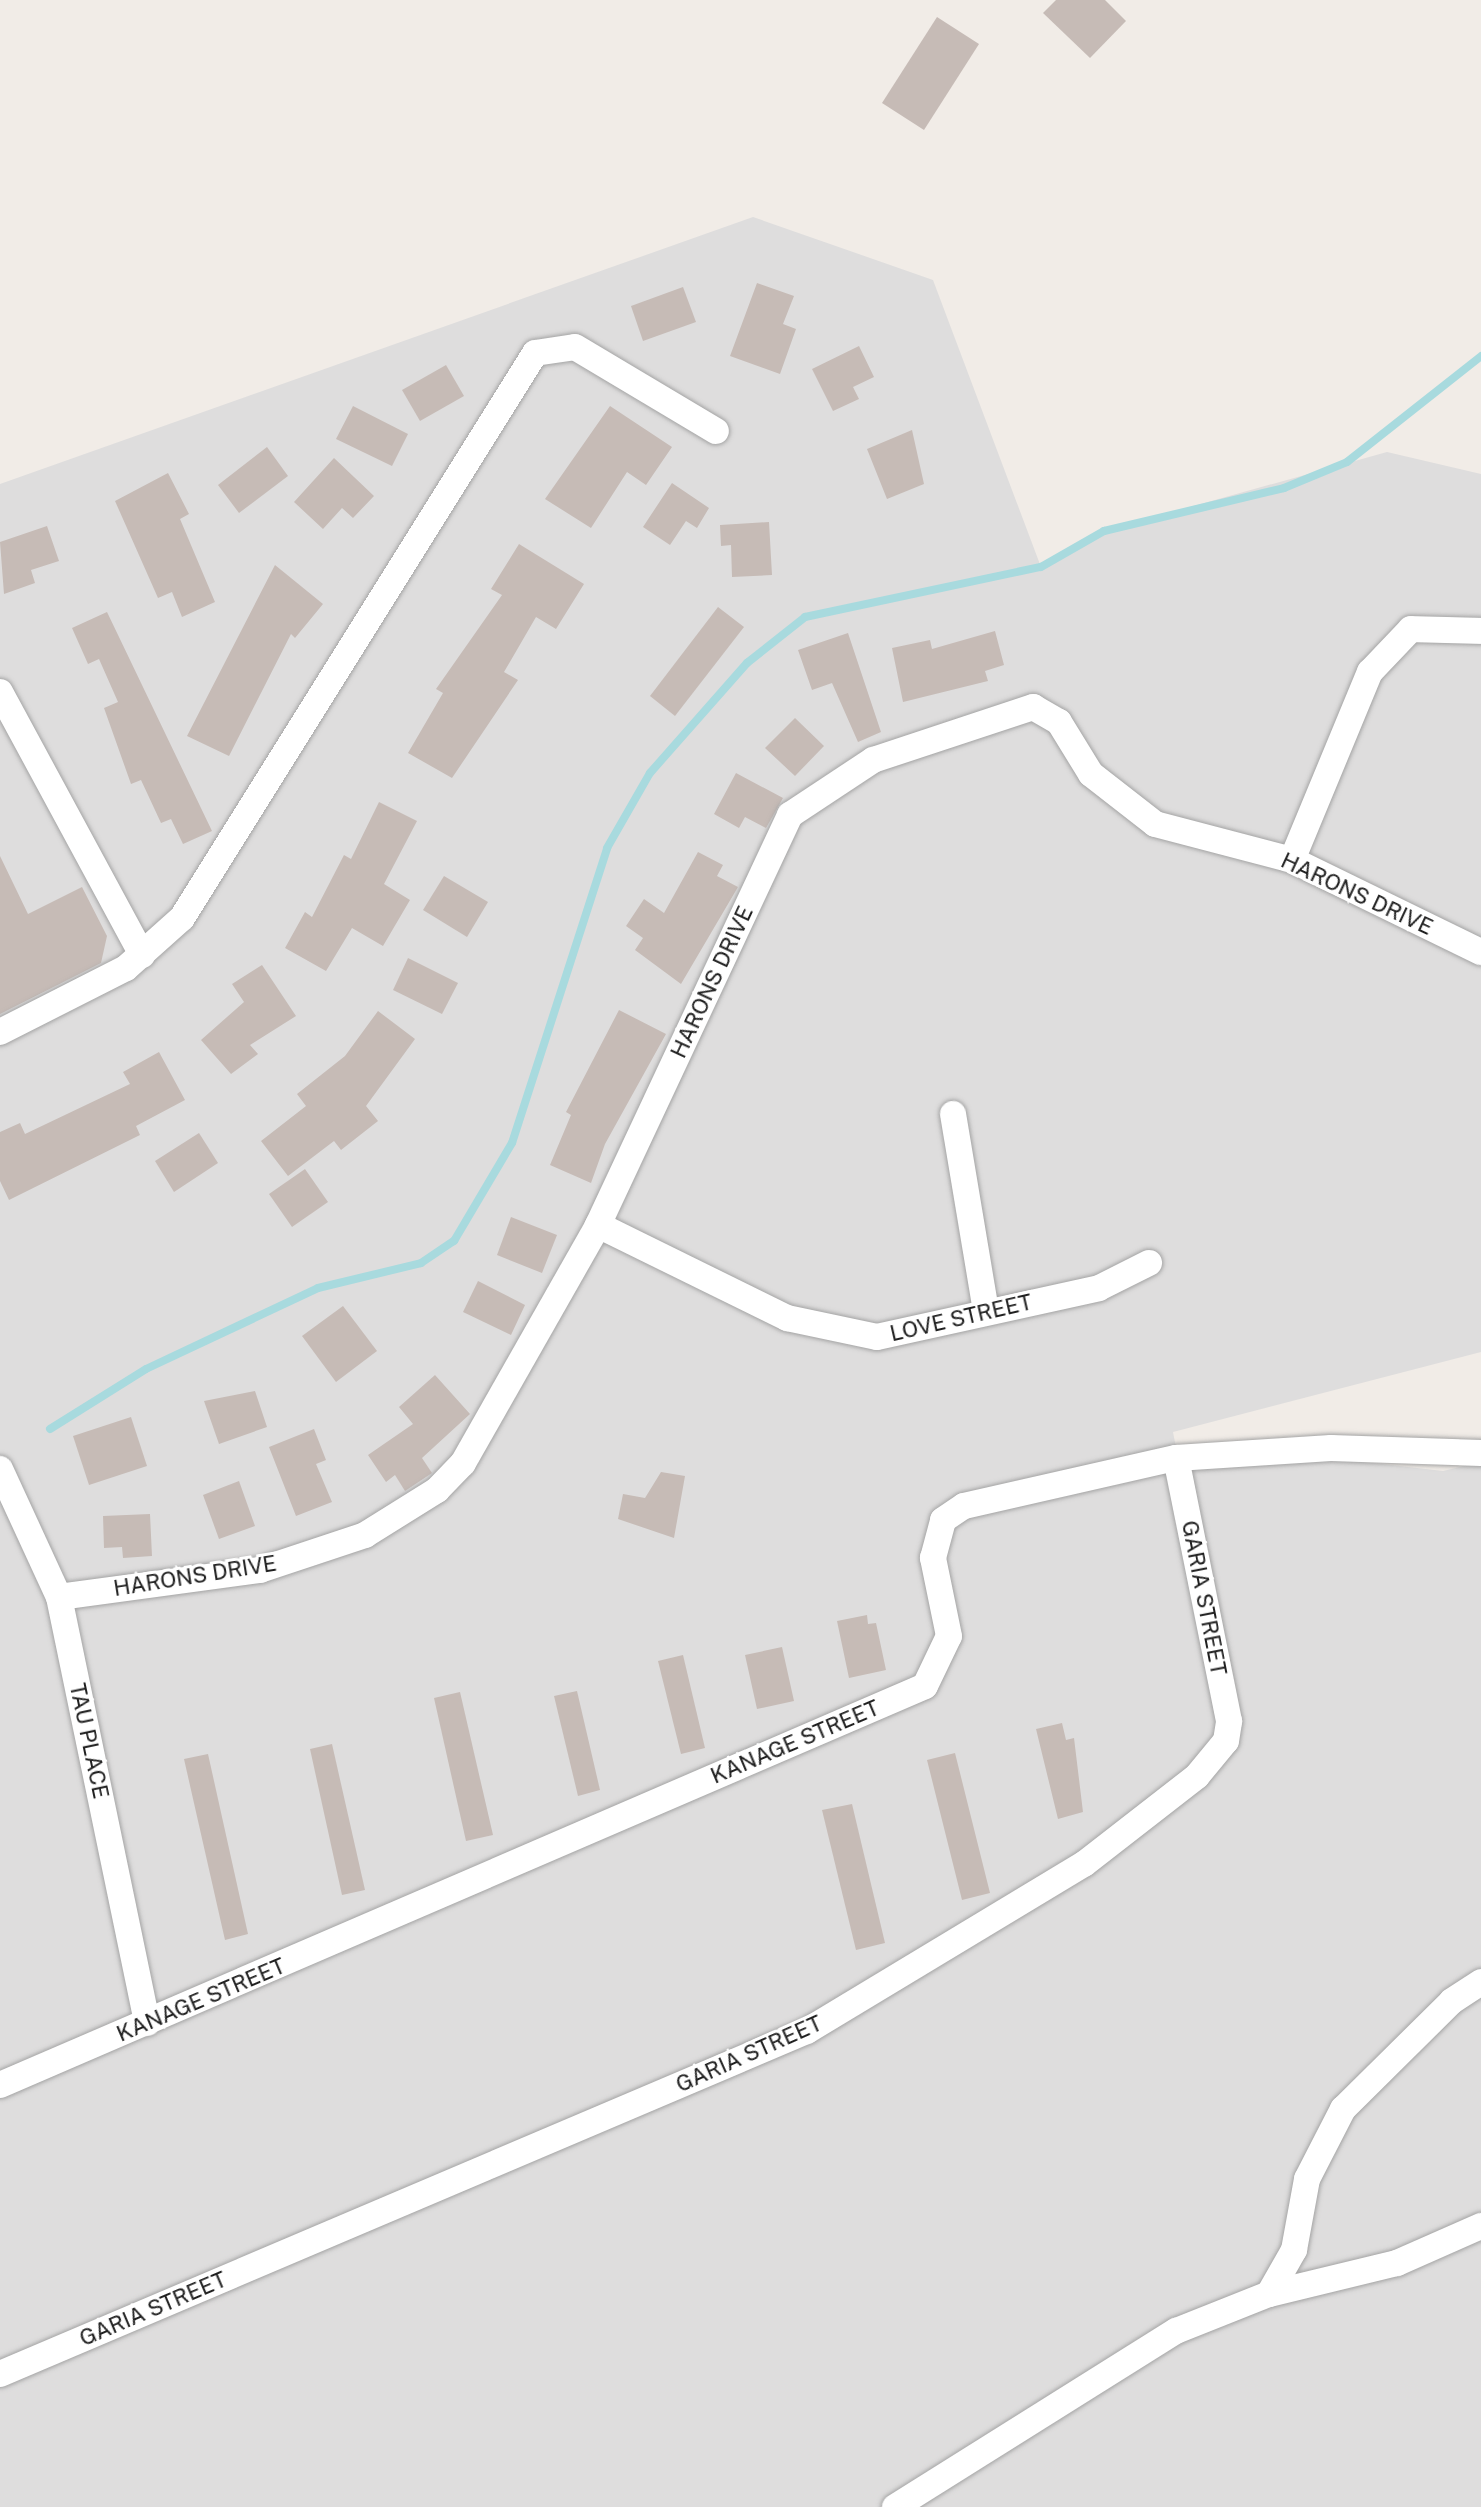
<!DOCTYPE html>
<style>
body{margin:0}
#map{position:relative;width:1481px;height:2507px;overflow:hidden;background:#f1ece7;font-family:"Public Sans",sans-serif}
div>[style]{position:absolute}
.residential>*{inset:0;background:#dedddd}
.stream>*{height:8px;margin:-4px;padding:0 4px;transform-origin:4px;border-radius:4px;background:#a8dade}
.building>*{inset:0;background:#c6bbb6}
.roads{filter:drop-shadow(0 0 2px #a4a4a4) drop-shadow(0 0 2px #a4a4a4)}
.street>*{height:26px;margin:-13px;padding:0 13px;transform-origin:13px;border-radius:13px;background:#fff}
span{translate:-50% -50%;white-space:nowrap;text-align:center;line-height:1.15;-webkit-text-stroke:6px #fff;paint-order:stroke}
.street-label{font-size:22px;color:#202020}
</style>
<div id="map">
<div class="residential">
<i style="clip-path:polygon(753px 217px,933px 280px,1041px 567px,1104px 531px,1387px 452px,1481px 474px,1481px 1352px,1173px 1432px,1178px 1458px,1313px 1456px,1443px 1471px,1481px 1462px,1481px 2507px,0 2507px,0 484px)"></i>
</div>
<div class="stream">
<i style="left:50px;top:1429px;width:113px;rotate:-32deg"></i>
<i style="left:146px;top:1369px;width:190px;rotate:-25.2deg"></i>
<i style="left:318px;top:1288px;width:106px;rotate:-13.6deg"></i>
<i style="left:421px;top:1263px;width:40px;rotate:-34deg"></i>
<i style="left:454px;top:1241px;width:114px;rotate:-59.4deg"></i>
<i style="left:512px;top:1143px;width:310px;rotate:-72.1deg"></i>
<i style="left:607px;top:848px;width:86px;rotate:-60.2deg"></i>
<i style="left:650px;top:773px;width:147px;rotate:-48.6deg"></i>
<i style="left:747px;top:663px;width:74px;rotate:-38.4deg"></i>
<i style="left:805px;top:617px;width:241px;rotate:-12deg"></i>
<i style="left:1041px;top:567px;width:73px;rotate:-29.7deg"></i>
<i style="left:1104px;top:531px;width:185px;rotate:-13.4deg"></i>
<i style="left:1284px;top:488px;width:68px;rotate:-22.4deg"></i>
<i style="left:1347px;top:462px;width:171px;rotate:-38.3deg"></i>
</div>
<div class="building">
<i style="clip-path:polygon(1056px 0,1105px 0,1126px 21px,1090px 58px,1043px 13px)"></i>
<i style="clip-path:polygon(937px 17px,979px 44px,924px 130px,882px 103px)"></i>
<i style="clip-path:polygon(757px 283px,794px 296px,783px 324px,796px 329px,780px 374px,730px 356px)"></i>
<i style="clip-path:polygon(683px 287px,696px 322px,643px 341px,631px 306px)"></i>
<i style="clip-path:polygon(859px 346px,874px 377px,853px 387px,859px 399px,833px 411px,812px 369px)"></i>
<i style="clip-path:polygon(446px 365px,464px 396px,420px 421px,402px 390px)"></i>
<i style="clip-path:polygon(353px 406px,408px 434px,392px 466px,336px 439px)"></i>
<i style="clip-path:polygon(610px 406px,672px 447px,646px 485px,627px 472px,591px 528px,545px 499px)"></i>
<i style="clip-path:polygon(912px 430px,924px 484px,887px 499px,867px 449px)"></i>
<i style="clip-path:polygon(267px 447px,288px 476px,239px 513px,218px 485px)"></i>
<i style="clip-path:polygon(334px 458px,374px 496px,353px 518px,342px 508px,323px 529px,294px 502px)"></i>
<i style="clip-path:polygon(168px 473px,189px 514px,180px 519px,215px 602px,182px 617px,172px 592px,158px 598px,115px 501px)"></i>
<i style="clip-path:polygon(672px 483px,709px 508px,697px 528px,686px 521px,670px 545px,643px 527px)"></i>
<i style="clip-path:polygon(769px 522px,772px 575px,732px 577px,731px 545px,721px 546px,720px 525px)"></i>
<i style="clip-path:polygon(47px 526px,59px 561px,31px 570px,35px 583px,4px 594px,0 542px)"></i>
<i style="clip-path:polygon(519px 544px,584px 584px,556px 629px,536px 617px,504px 672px,518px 680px,452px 778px,408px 753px,443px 693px,436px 689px,502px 595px,491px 589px)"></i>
<i style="clip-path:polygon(275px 565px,323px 604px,295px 638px,291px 634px,229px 756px,187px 736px)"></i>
<i style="clip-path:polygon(718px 607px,744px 627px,675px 716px,650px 696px)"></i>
<i style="clip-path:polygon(107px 612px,212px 831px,183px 844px,171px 819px,161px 823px,141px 780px,131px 784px,104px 708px,118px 702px,99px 659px,88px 664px,72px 628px)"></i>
<i style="clip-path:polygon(995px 631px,1004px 665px,985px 671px,988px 681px,903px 702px,892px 648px,930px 640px,932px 649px)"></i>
<i style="clip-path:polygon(848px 633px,881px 732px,858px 742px,832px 683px,812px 690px,798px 650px)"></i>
<i style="clip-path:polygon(795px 718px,824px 746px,795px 776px,765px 748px)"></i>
<i style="clip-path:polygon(736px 773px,783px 798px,766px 828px,745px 817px,739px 828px,714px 814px)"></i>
<i style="clip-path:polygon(379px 802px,417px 821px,384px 884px,410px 900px,383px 946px,352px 928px,326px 971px,285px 948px,305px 912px,312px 917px,344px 855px,351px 859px)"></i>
<i style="clip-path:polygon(698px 852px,723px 865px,717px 876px,738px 887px,681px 984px,635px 950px,643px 938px,626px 926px,644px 899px,664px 913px)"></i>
<i style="clip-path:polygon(0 856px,28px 914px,82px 887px,107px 936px,101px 963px,0 1014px)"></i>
<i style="clip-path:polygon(444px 876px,488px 902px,467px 937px,423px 910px)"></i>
<i style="clip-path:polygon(408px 958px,458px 983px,442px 1014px,393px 990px)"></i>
<i style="clip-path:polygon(262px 965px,296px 1016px,250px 1045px,258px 1054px,231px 1074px,201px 1040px,244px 1002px,232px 984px)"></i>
<i style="clip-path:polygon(619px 1010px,666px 1034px,605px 1144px,591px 1183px,550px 1165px,571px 1115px,566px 1112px)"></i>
<i style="clip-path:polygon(378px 1011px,415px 1039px,366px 1106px,378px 1121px,341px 1150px,334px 1141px,288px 1176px,261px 1141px,306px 1106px,297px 1094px,345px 1056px)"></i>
<i style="clip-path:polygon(159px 1052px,185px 1100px,136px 1126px,140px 1135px,9px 1200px,0 1181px,0 1132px,20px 1123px,25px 1134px,130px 1084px,123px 1072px)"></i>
<i style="clip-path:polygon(199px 1133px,218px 1163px,174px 1192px,155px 1161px)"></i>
<i style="clip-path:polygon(305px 1169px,328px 1202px,292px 1227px,269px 1194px)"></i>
<i style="clip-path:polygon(511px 1217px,557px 1235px,542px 1273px,497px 1255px)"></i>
<i style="clip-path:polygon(478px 1281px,525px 1305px,511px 1335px,463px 1312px)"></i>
<i style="clip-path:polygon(343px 1306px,377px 1351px,336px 1382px,302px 1336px)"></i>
<i style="clip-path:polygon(435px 1375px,470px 1414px,422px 1458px,432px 1473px,405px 1491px,395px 1475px,386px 1482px,368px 1455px,413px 1424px,399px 1407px)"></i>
<i style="clip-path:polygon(255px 1391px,267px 1427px,219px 1444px,204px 1401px)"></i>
<i style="clip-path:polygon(131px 1417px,147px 1466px,89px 1485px,73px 1436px)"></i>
<i style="clip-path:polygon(314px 1429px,326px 1460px,316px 1464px,332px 1502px,296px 1516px,269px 1447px)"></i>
<i style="clip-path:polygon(661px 1472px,685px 1476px,674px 1538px,618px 1519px,623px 1494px,645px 1498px)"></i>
<i style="clip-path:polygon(239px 1481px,255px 1526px,219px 1539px,203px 1495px)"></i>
<i style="clip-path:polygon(150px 1514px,152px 1556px,123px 1558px,122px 1547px,104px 1548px,103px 1516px)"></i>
<i style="clip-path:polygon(867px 1615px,868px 1624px,876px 1623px,886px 1670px,849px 1678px,837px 1621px)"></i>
<i style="clip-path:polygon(782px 1647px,794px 1701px,757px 1709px,745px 1655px)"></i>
<i style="clip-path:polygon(683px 1655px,705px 1748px,681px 1754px,658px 1661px)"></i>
<i style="clip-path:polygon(577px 1691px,600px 1790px,578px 1796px,554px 1696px)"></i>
<i style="clip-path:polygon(460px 1692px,493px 1835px,466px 1841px,434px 1698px)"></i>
<i style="clip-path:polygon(1062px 1723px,1066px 1740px,1074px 1738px,1083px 1812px,1058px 1819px,1036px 1729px)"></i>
<i style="clip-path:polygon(332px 1744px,365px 1890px,342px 1895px,310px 1749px)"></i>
<i style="clip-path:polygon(955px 1753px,990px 1893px,962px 1900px,927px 1760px)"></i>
<i style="clip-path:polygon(208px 1754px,248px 1934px,225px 1940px,184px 1759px)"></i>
<i style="clip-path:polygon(852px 1804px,885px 1943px,856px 1950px,822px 1810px)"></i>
</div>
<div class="roads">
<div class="street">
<i style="left:0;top:692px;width:299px;rotate:61.6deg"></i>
<i style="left:1292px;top:860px;width:204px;rotate:-67.5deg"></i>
<i style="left:1370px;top:672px;width:59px;rotate:-46.4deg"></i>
<i style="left:1411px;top:629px;width:70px;rotate:1.6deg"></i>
<i style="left:0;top:1032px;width:141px;rotate:-26.9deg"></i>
<i style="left:126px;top:968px;width:75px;rotate:-41.8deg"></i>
<i style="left:182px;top:918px;width:666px;rotate:-58deg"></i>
<i style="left:535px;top:353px;width:40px;rotate:-8.5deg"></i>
<i style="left:575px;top:347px;width:164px;rotate:30.8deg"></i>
<i style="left:953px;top:1114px;width:200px;rotate:80.5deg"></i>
<i style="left:598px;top:1225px;width:211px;rotate:26.2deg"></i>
<i style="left:787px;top:1318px;width:92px;rotate:11.9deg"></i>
<i style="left:877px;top:1337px;width:227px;rotate:-12.4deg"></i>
<i style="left:1099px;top:1288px;width:56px;rotate:-26.6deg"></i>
<i style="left:0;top:1469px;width:141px;rotate:65.3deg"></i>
<i style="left:59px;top:1597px;width:435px;rotate:78.3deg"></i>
<i style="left:59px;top:1597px;width:203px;rotate:-7.7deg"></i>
<i style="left:260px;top:1570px;width:111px;rotate:-18.4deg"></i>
<i style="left:365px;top:1535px;width:85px;rotate:-32deg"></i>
<i style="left:437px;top:1490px;width:37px;rotate:-46deg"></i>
<i style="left:463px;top:1463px;width:274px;rotate:-60.4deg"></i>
<i style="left:598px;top:1225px;width:453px;rotate:-64.9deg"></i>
<i style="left:790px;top:815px;width:100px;rotate:-33.5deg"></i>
<i style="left:873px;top:760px;width:169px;rotate:-18.3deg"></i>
<i style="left:1033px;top:707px;width:30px;rotate:30deg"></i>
<i style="left:1059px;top:722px;width:61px;rotate:58.4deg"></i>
<i style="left:1091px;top:774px;width:81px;rotate:38deg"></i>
<i style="left:1155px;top:824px;width:142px;rotate:14.7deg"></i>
<i style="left:1292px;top:860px;width:210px;rotate:26deg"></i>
<i style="left:0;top:2085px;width:1007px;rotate:-23.33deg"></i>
<i style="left:925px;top:1686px;width:55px;rotate:-64.4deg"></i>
<i style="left:949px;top:1636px;width:80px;rotate:-101.6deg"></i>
<i style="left:933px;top:1558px;width:39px;rotate:-75deg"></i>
<i style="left:943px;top:1520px;width:25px;rotate:-34deg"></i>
<i style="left:964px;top:1506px;width:217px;rotate:-12.8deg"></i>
<i style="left:1176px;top:1458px;width:155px;rotate:-3.7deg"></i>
<i style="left:1331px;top:1448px;width:150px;rotate:1.9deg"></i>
<i style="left:1269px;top:2294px;width:51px;rotate:-60.4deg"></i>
<i style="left:1294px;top:2250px;width:72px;rotate:-79.6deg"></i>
<i style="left:1307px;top:2179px;width:79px;rotate:-62.8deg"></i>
<i style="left:1343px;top:2109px;width:153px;rotate:-44.7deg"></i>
<i style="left:1452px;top:2001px;width:35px;rotate:-33deg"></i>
<i style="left:0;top:2374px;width:877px;rotate:-23.03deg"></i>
<i style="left:807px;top:2031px;width:323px;rotate:-31.1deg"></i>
<i style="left:1084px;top:1864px;width:143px;rotate:-37.9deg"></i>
<i style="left:1197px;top:1776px;width:45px;rotate:-50.4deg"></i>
<i style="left:1226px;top:1741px;width:20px;rotate:-81deg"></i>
<i style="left:1229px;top:1721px;width:268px;rotate:-101.4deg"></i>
<i style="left:895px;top:2507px;width:332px;rotate:-32.1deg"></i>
<i style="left:1176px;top:2331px;width:100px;rotate:-21.7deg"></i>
<i style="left:1269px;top:2294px;width:132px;rotate:-13.6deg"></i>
<i style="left:1397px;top:2263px;width:92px;rotate:-23.8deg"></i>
</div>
</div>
<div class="street-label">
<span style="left:1357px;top:894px;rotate:25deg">HARONS DRIVE</span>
<span style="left:712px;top:982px;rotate:-65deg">HARONS DRIVE</span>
<span style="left:961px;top:1318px;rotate:-13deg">LOVE STREET</span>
<span style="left:195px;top:1576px;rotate:-9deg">HARONS DRIVE</span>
<span style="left:1204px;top:1598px;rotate:79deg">GARIA STREET</span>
<span style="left:89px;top:1741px;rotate:78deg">TAU PLACE</span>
<span style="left:795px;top:1742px;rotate:-23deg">KANAGE STREET</span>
<span style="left:201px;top:2000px;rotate:-23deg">KANAGE STREET</span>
<span style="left:749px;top:2054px;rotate:-24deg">GARIA STREET</span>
<span style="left:153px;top:2309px;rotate:-23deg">GARIA STREET</span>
</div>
</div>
